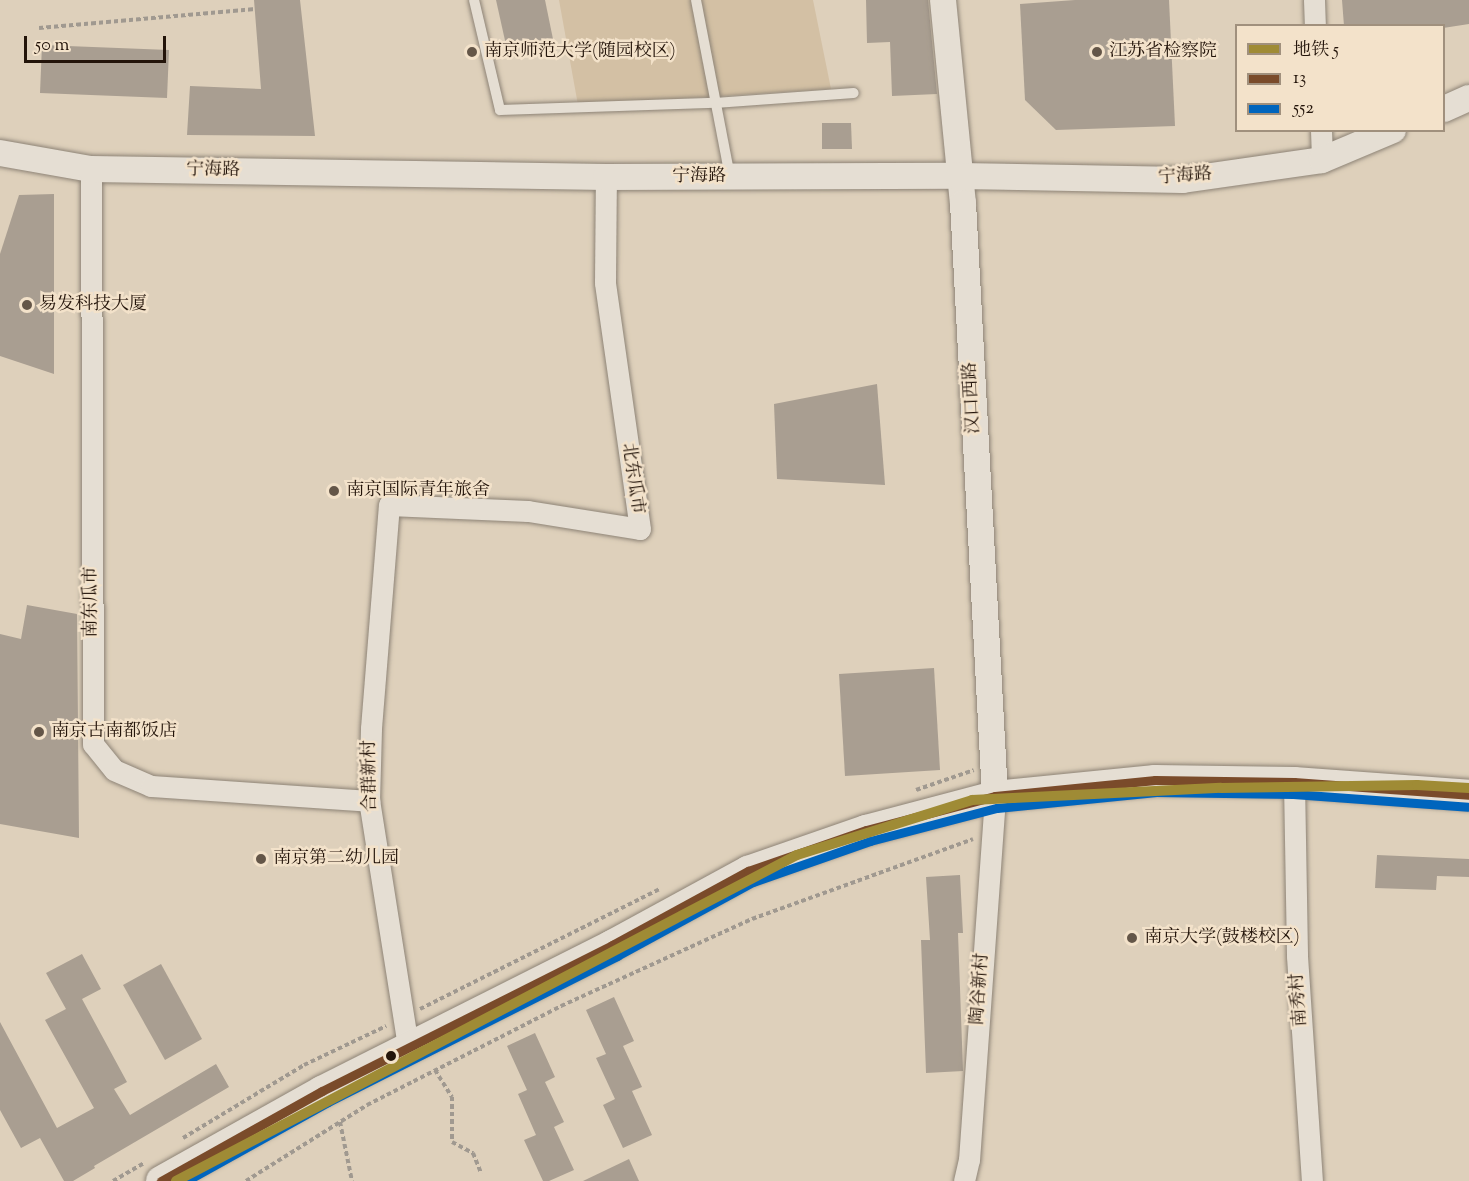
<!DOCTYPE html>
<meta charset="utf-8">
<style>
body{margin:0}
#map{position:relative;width:1469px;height:1181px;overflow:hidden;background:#ded0bb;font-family:"Sorts Mill Goudy","Noto Serif SC",serif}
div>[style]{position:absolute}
.green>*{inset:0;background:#d3c0a4}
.building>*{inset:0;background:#a99e91}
.path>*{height:4px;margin-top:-2px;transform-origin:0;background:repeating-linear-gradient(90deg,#a09990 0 4.5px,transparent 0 7.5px)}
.roads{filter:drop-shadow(0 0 2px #8d8376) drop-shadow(0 0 2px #8d8376)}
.service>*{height:10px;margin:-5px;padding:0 5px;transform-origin:5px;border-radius:5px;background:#e5ded3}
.minor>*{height:21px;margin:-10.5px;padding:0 10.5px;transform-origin:10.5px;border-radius:10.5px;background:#e5ded3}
.tertiary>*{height:26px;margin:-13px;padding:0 13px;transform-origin:13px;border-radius:13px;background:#e5ded3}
.secondary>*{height:30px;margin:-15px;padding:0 15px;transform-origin:15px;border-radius:15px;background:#e5ded3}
.bus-1>*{height:9px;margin:-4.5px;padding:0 4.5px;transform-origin:4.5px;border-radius:4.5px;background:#7a4b2a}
.bus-2>*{height:9px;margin:-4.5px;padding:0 4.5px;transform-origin:4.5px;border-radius:4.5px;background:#0065bd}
.metro-1>*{height:10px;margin:-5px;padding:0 5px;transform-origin:5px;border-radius:5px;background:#9f8b35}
.dots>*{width:16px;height:16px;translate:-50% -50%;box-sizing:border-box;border:3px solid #f3e2ca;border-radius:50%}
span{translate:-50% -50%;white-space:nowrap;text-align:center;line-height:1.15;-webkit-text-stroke:5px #f3e2ca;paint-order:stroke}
.poi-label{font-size:18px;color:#23140a}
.left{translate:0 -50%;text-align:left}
.street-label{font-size:18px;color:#23140a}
.legend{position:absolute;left:1235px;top:24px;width:210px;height:108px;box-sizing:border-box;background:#f3e2ca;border:2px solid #a0907d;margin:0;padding:8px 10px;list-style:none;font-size:18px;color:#23140a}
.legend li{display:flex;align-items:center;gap:12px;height:30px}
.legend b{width:30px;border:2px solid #a0907d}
.scale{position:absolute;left:24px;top:36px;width:142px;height:27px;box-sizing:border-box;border:3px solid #23140a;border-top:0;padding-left:8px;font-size:18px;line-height:21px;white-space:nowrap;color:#23140a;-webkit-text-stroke:4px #f3e2ca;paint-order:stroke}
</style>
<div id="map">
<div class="green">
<i style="clip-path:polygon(559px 0,813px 0,831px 89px,578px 105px)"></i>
</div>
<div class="building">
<i style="clip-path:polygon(254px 0,300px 0,315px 136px,187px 135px,190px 86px,261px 89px)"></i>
<i style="clip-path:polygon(496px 0,545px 0,554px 44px,508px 54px)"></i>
<i style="clip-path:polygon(866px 0,928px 0,937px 94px,892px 96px,890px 42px,867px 43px)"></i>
<i style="clip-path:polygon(1075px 0,1169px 0,1175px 126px,1056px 130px,1025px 100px,1020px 4px)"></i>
<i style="clip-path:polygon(1342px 0,1469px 0,1469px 24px,1443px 28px,1443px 26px,1344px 26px)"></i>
<i style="clip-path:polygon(42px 45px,169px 50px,167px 98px,40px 93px)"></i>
<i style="clip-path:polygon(822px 123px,851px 123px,852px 149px,822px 149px)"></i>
<i style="clip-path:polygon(54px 194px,54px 374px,0 356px,0 254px,19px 195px)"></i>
<i style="clip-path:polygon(877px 384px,885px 485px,777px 479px,774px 404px)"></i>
<i style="clip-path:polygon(27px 605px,77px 614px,79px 838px,0 824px,0 634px,21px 639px)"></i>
<i style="clip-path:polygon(934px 668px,940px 770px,845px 776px,839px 674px)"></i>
<i style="clip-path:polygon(1377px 855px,1469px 859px,1469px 877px,1437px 876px,1436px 890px,1375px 888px)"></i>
<i style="clip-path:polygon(960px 875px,963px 933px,958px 933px,963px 1071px,926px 1073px,921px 940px,930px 940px,926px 877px)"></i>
<i style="clip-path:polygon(82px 954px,101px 989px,82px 999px,127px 1082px,114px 1089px,130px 1115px,216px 1064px,229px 1087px,94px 1166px,95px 1168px,73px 1181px,64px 1181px,40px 1138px,21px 1148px,0 1110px,0 1022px,57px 1128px,94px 1108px,45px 1020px,66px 1009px,46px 973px)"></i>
<i style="clip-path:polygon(161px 964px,202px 1039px,165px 1060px,123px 985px)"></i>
<i style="clip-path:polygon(614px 997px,634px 1041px,623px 1046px,642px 1087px,632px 1091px,652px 1135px,623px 1148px,603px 1105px,615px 1099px,596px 1058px,606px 1054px,586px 1010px)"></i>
<i style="clip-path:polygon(535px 1033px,555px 1077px,545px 1082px,564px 1122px,554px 1127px,574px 1170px,549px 1181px,543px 1181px,524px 1140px,536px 1135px,518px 1094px,527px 1090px,507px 1046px)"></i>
<i style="clip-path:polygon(629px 1159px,639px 1181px,583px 1181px)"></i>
</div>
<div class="path">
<i style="left:39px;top:28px;width:217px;rotate:-5deg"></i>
<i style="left:916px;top:790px;width:61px;rotate:-19deg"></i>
<i style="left:420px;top:1009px;width:268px;rotate:-26.6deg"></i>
<i style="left:435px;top:1070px;width:32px;rotate:58deg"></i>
<i style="left:452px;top:1097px;width:45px;rotate:90deg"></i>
<i style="left:452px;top:1142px;width:24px;rotate:28deg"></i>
<i style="left:473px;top:1153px;width:22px;rotate:68deg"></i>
<i style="left:340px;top:1122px;width:60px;rotate:78.5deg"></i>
<i style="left:183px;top:1138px;width:141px;rotate:-31.1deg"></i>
<i style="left:304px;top:1065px;width:91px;rotate:-25.4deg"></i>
<i style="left:113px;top:1181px;width:36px;rotate:-30deg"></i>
<i style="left:246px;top:1181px;width:143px;rotate:-32.1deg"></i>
<i style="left:367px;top:1105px;width:218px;rotate:-27deg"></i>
<i style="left:561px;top:1006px;width:210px;rotate:-24.5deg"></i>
<i style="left:752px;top:919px;width:235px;rotate:-19.9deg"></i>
</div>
<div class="roads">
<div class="service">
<i style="left:474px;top:0;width:113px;rotate:76.7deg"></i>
<i style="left:500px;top:110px;width:215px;rotate:-1.9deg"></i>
<i style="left:715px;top:103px;width:139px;rotate:-4.1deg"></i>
<i style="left:696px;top:0;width:179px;rotate:79.1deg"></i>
</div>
<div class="minor">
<i style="left:1314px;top:0;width:26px;rotate:88deg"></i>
<i style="left:1321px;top:130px;width:30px;rotate:88deg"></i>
<i style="left:91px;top:169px;width:575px;rotate:89.8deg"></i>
<i style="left:93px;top:744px;width:33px;rotate:51deg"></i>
<i style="left:114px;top:770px;width:40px;rotate:23.4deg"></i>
<i style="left:151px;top:786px;width:219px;rotate:3.9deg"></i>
<i style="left:1294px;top:782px;width:174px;rotate:89deg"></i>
<i style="left:1297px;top:956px;width:225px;rotate:86.2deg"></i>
<i style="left:408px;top:1046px;width:248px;rotate:-99deg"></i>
<i style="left:369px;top:801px;width:73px;rotate:-88.4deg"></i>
<i style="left:371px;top:728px;width:224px;rotate:-85.4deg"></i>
<i style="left:389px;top:505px;width:139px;rotate:2.5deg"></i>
<i style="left:528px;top:511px;width:113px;rotate:9.1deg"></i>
<i style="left:640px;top:529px;width:249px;rotate:-98.1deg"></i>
<i style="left:605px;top:282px;width:105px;rotate:-89.5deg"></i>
<i style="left:964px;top:1181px;width:22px;rotate:-77deg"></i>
<i style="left:969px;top:1160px;width:365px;rotate:-85.9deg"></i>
</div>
<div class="tertiary">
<i style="left:943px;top:0;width:204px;rotate:84.4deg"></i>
<i style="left:963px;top:203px;width:594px;rotate:86.91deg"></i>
<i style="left:1444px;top:109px;width:27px;rotate:-24deg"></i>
<i style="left:0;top:153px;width:92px;rotate:10deg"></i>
<i style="left:91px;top:169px;width:515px;rotate:0.89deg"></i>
<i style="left:606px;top:177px;width:353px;rotate:-0.2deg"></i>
<i style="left:959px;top:176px;width:224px;rotate:1deg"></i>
<i style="left:1183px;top:180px;width:140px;rotate:-8.2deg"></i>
<i style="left:1322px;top:160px;width:77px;rotate:-22.9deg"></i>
</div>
<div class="secondary">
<i style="left:161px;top:1181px;width:184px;rotate:-29.2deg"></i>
<i style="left:322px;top:1091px;width:325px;rotate:-26.7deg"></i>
<i style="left:612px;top:945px;width:155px;rotate:-28.6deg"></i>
<i style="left:748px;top:871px;width:125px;rotate:-19.2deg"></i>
<i style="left:866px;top:830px;width:133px;rotate:-14.8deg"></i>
<i style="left:995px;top:796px;width:161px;rotate:-5.7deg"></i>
<i style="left:1155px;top:780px;width:139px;rotate:0.8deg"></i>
<i style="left:1294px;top:782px;width:175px;rotate:4.2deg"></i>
</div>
</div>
<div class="bus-1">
<i style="left:161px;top:1181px;width:184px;rotate:-29.2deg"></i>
<i style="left:322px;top:1091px;width:325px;rotate:-26.7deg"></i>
<i style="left:612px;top:945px;width:155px;rotate:-28.6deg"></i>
<i style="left:748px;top:871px;width:125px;rotate:-19.2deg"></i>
<i style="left:866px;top:830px;width:133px;rotate:-14.8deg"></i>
<i style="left:995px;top:796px;width:161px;rotate:-5.7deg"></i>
<i style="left:1155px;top:780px;width:139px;rotate:0.8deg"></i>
<i style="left:1294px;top:782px;width:175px;rotate:4.2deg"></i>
</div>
<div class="bus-2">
<i style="left:186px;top:1181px;width:162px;rotate:-29.1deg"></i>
<i style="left:328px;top:1102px;width:324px;rotate:-26.8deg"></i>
<i style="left:617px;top:956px;width:155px;rotate:-28.6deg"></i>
<i style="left:753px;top:882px;width:124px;rotate:-19.3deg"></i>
<i style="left:870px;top:841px;width:131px;rotate:-14.6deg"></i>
<i style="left:997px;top:808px;width:160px;rotate:-5.7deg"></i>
<i style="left:1156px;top:792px;width:137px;rotate:0.8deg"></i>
<i style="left:1293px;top:794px;width:175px;rotate:4.2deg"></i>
</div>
<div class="metro-1">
<i style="left:176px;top:1181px;width:701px;rotate:-27.7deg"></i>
<i style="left:797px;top:855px;width:183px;rotate:-17.4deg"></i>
<i style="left:972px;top:800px;width:249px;rotate:-2.8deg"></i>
<i style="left:1221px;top:788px;width:196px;rotate:-0.9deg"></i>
<i style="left:1417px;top:785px;width:52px;rotate:3.3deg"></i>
</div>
<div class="dots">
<i style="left:472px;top:52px;background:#645648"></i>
<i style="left:1097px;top:52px;background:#645648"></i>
<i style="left:27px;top:305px;background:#645648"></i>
<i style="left:334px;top:491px;background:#645648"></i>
<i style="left:39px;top:732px;background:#645648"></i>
<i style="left:261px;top:859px;background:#645648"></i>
<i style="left:1132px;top:938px;background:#645648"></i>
<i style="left:391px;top:1056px;background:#23140a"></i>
</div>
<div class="poi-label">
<span class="left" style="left:484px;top:52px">南京师范大学(随园校区)</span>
<span class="left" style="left:1109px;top:52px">江苏省检察院</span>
<span class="left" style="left:39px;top:305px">易发科技大厦</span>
<span class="left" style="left:346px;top:491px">南京国际青年旅舍</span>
<span class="left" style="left:51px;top:732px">南京古南都饭店</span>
<span class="left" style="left:273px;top:859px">南京第二幼儿园</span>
<span class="left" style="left:1144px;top:938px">南京大学(鼓楼校区)</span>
</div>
<div class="street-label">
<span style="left:213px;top:171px;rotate:1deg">宁海路</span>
<span style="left:699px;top:177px">宁海路</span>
<span style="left:1185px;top:177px;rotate:-4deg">宁海路</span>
<span style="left:973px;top:398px;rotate:-93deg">汉口西路</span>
<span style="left:632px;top:479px;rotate:82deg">北东瓜市</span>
<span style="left:92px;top:602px;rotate:-90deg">南东瓜市</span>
<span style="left:371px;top:776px;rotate:-91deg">合群新村</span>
<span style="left:981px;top:989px;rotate:-86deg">陶谷新村</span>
<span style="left:1300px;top:1000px;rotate:-94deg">南秀村</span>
</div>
<ul class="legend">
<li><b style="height:8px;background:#9f8b35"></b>地铁 5</li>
<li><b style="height:8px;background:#7a4b2a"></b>13</li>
<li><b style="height:8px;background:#0065bd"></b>552</li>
</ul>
<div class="scale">50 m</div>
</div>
